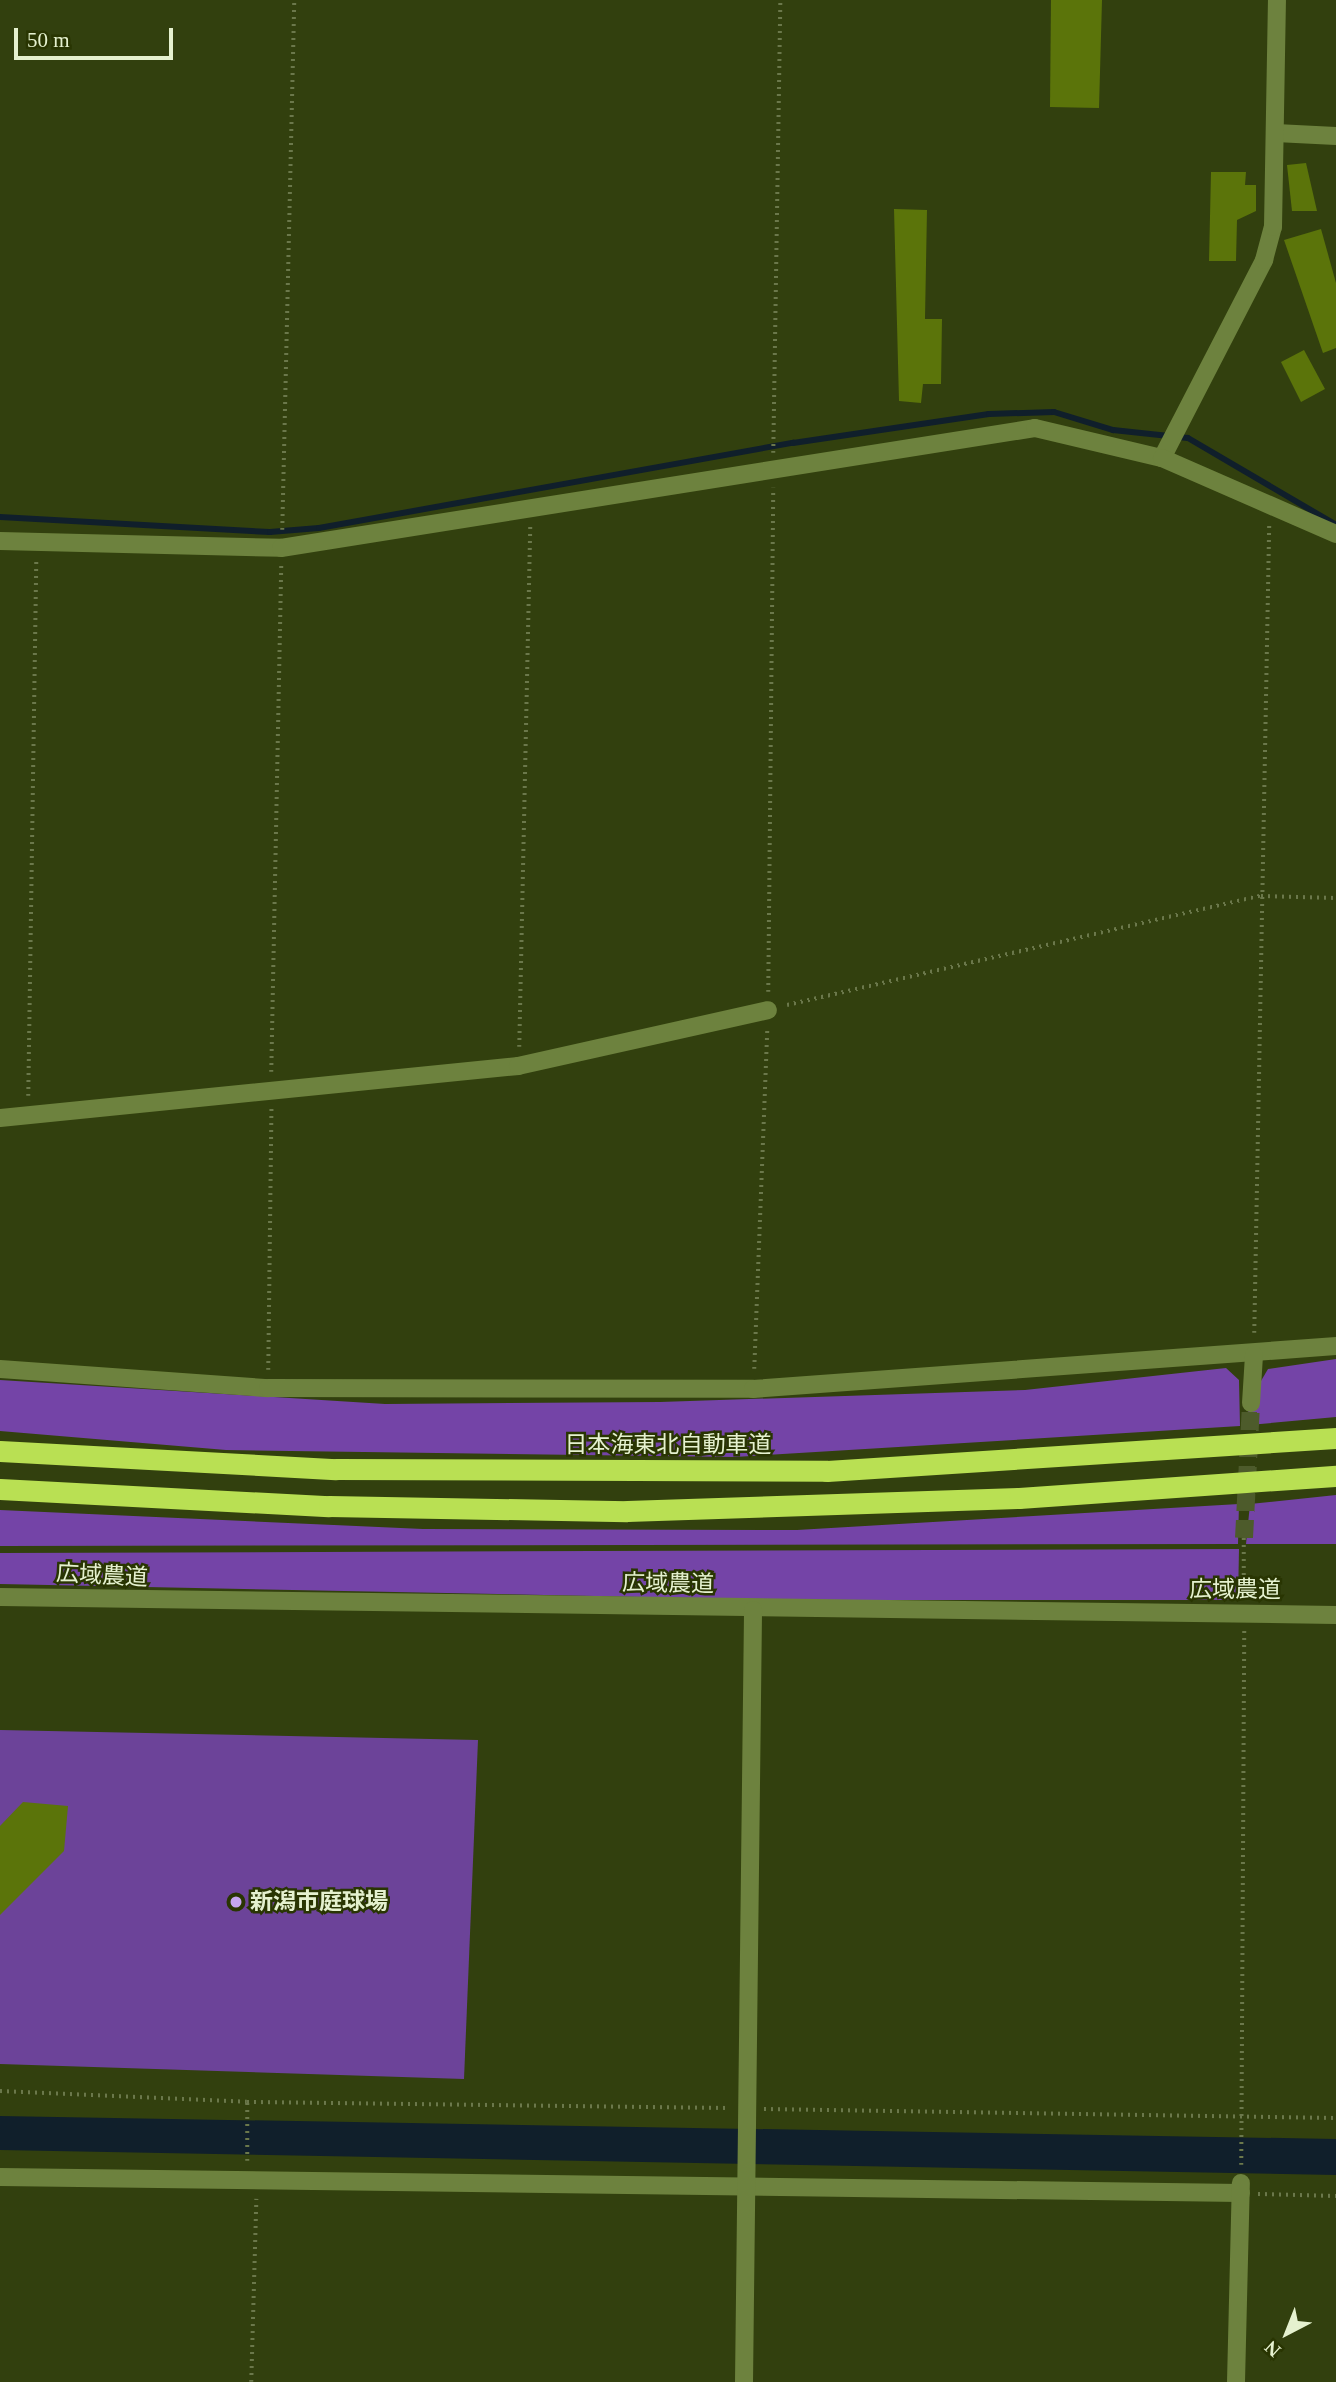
<!DOCTYPE html>
<meta charset="utf-8">
<style>
body{margin:0}
#map{position:relative;width:1336px;height:2382px;overflow:hidden;background:#32400e;font-family:"Times New Roman","Noto Sans JP",serif}
div>[style]{position:absolute}
.green>*{inset:0;background:#6c4399}
.forest>*{inset:0;background:#7444a7}
.water>*{inset:0;background:#101f2b}
.stream>*{height:6px;margin:-3px;padding:0 3px;transform-origin:3px;border-radius:3px;background:#101f2b}
.building>*{inset:0;background:#5b740a}
.minor-tunnel>*{height:18px;margin-top:-9px;transform-origin:0;background:repeating-linear-gradient(90deg,#4d5b2b 0 18px,transparent 0 27px)}
.path>*{height:3.5px;margin-top:-1.75px;transform-origin:0;background:repeating-linear-gradient(90deg,#6b784b 0 2px,transparent 0 7px)}
.minor>*{height:18px;margin:-9px;padding:0 9px;transform-origin:9px;border-radius:9px;background:#6d823e}
.highway>*{height:21px;margin:-10.5px;padding:0 10.5px;transform-origin:10.5px;border-radius:10.5px;background:#b9e053}
.dots>*{width:19px;height:19px;translate:-50% -50%;box-sizing:border-box;border:4px solid #293502;border-radius:50%}
span{translate:-50% -50%;white-space:nowrap;text-align:center;line-height:1.15;-webkit-text-stroke:5px #293502;paint-order:stroke}
.street-label{font-size:23px;color:#e5f1cf}
.poi-label{font-size:23px;color:#e5f1cf;font-weight:700}
.left{translate:0 -50%;text-align:left}
.north{position:absolute;left:1252px;top:2298px;width:70px;height:70px;-webkit-text-stroke:5px #293502;paint-order:stroke;rotate:222deg;font-size:19px;font-weight:700;line-height:28px;text-align:center;color:#e5f1cf}
.north::after{content:'';display:block;margin:auto;width:24px;height:32px;background:#e5f1cf;clip-path:polygon(50% 0,100% 100%,50% 72%,0 100%)}
.scale{position:absolute;left:14px;top:28px;width:159px;height:32px;box-sizing:border-box;border:4px solid #e5f1cf;border-top:0;padding-left:9px;font-size:21px;line-height:24px;white-space:nowrap;color:#e5f1cf;-webkit-text-stroke:5px #293502;paint-order:stroke}
</style>
<div id="map">
<div class="green">
<i style="clip-path:polygon(0 1730px,478px 1740px,464px 2079px,0 2064px)"></i>
</div>
<div class="forest">
<i style="clip-path:polygon(1336px 1359px,1336px 1417px,1249px 1425px,1248px 1403px,1268px 1369px)"></i>
<i style="clip-path:polygon(1226px 1368px,1239px 1380px,1240px 1426px,735px 1457px,226px 1450px,0 1431px,0 1380px,385px 1404px,660px 1402px,1025px 1390px)"></i>
<i style="clip-path:polygon(1336px 1495px,1336px 1544px,1246px 1544px,1250px 1504px)"></i>
<i style="clip-path:polygon(1239px 1504px,1238px 1544px,0 1546px,0 1510px,423px 1529px,797px 1530px)"></i>
<i style="clip-path:polygon(1239px 1549px,1238px 1600px,792px 1600px,0 1584px,0 1553px)"></i>
</div>
<div class="water">
<i style="clip-path:polygon(0 2116px,1336px 2139px,1336px 2175px,0 2150px)"></i>
</div>
<div class="stream">
<i style="left:0;top:517px;width:270px;rotate:3.2deg"></i>
<i style="left:270px;top:532px;width:49px;rotate:-4.7deg"></i>
<i style="left:319px;top:528px;width:482px;rotate:-10.2deg"></i>
<i style="left:793px;top:443px;width:198px;rotate:-8.4deg"></i>
<i style="left:989px;top:414px;width:65px;rotate:-1.8deg"></i>
<i style="left:1054px;top:412px;width:62px;rotate:17deg"></i>
<i style="left:1113px;top:430px;width:75px;rotate:6.1deg"></i>
<i style="left:1188px;top:438px;width:172px;rotate:30.4deg"></i>
</div>
<div class="building">
<i style="clip-path:polygon(1051px 0,1102px 0,1099px 108px,1050px 107px)"></i>
<i style="clip-path:polygon(1306px 163px,1317px 211px,1292px 211px,1287px 165px)"></i>
<i style="clip-path:polygon(1211px 172px,1246px 172px,1245px 185px,1256px 185px,1256px 211px,1237px 220px,1236px 261px,1209px 261px)"></i>
<i style="clip-path:polygon(894px 209px,927px 210px,925px 319px,942px 319px,941px 384px,923px 384px,921px 403px,899px 401px)"></i>
<i style="clip-path:polygon(1321px 229px,1336px 283px,1336px 348px,1323px 353px,1284px 240px)"></i>
<i style="clip-path:polygon(1304px 350px,1325px 389px,1301px 402px,1281px 362px)"></i>
<i style="clip-path:polygon(23px 1802px,68px 1806px,64px 1851px,0 1915px,0 1826px)"></i>
</div>
<div class="minor-tunnel">
<i style="left:1244px;top:1538px;width:135px;rotate:-87deg"></i>
</div>
<div class="path">
<i style="left:773px;top:453px;width:453px;rotate:-89.1deg"></i>
<i style="left:282px;top:530px;width:530px;rotate:-88.7deg"></i>
<i style="left:768px;top:992px;width:504px;rotate:-89.43deg"></i>
<i style="left:787px;top:1005px;width:486px;rotate:-13deg"></i>
<i style="left:1261px;top:896px;width:75px;rotate:1.5deg"></i>
<i style="left:519px;top:1047px;width:521px;rotate:-88.79deg"></i>
<i style="left:271px;top:1072px;width:507px;rotate:-88.87deg"></i>
<i style="left:28px;top:1096px;width:535px;rotate:-89.14deg"></i>
<i style="left:1254px;top:1333px;width:807px;rotate:-88.94deg"></i>
<i style="left:754px;top:1369px;width:338px;rotate:-87.8deg"></i>
<i style="left:268px;top:1370px;width:262px;rotate:-89.3deg"></i>
<i style="left:1244px;top:1538px;width:57px;rotate:90deg"></i>
<i style="left:0;top:2091px;width:247px;rotate:2.5deg"></i>
<i style="left:247px;top:2102px;width:481px;rotate:0.7deg"></i>
<i style="left:764px;top:2109px;width:572px;rotate:0.9deg"></i>
<i style="left:247px;top:2161px;width:59px;rotate:-90deg"></i>
<i style="left:1241px;top:2165px;width:534px;rotate:-89.68deg"></i>
<i style="left:1258px;top:2194px;width:78px;rotate:1.5deg"></i>
<i style="left:251px;top:2382px;width:183px;rotate:-88.4deg"></i>
</div>
<div class="minor">
<i style="left:1276px;top:133px;width:60px;rotate:2.9deg"></i>
<i style="left:1162px;top:458px;width:223px;rotate:-62.7deg"></i>
<i style="left:1264px;top:260px;width:34px;rotate:-75deg"></i>
<i style="left:1273px;top:227px;width:227px;rotate:-89deg"></i>
<i style="left:0;top:541px;width:281px;rotate:1.4deg"></i>
<i style="left:281px;top:548px;width:763px;rotate:-9.04deg"></i>
<i style="left:1035px;top:428px;width:130px;rotate:13.3deg"></i>
<i style="left:1162px;top:458px;width:190px;rotate:23.6deg"></i>
<i style="left:0;top:1118px;width:521px;rotate:-5.73deg"></i>
<i style="left:518px;top:1066px;width:256px;rotate:-12.6deg"></i>
<i style="left:0;top:1369px;width:269px;rotate:4.1deg"></i>
<i style="left:268px;top:1388px;width:485px;rotate:0.1deg"></i>
<i style="left:753px;top:1389px;width:585px;rotate:-4.22deg"></i>
<i style="left:1251px;top:1403px;width:48px;rotate:-86.4deg"></i>
<i style="left:0;top:1597px;width:1336px;rotate:0.77deg"></i>
<i style="left:0;top:2177px;width:1241px;rotate:0.74deg"></i>
<i style="left:744px;top:2382px;width:772px;rotate:-89.33deg"></i>
<i style="left:1236px;top:2382px;width:199px;rotate:-88.6deg"></i>
</div>
<div class="highway">
<i style="left:0;top:1451px;width:336px;rotate:3.1deg"></i>
<i style="left:336px;top:1469px;width:491px;rotate:0.2deg"></i>
<i style="left:827px;top:1471px;width:510px;rotate:-3.71deg"></i>
<i style="left:0;top:1489px;width:329px;rotate:3deg"></i>
<i style="left:329px;top:1506px;width:298px;rotate:1deg"></i>
<i style="left:627px;top:1511px;width:392px;rotate:-1.9deg"></i>
<i style="left:1019px;top:1498px;width:318px;rotate:-4deg"></i>
</div>
<div class="dots">
<i style="left:236px;top:1902px;background:#c6a6f0"></i>
</div>
<div class="street-label">
<span style="left:668px;top:1445px">日本海東北自動車道</span>
<span style="left:102px;top:1576px;rotate:3deg">広域農道</span>
<span style="left:668px;top:1584px;rotate:1deg">広域農道</span>
<span style="left:1235px;top:1590px">広域農道</span>
</div>
<div class="poi-label">
<span class="left" style="left:250px;top:1902px">新潟市庭球場</span>
</div>
<div class="north">N</div>
<div class="scale">50 m</div>
</div>
